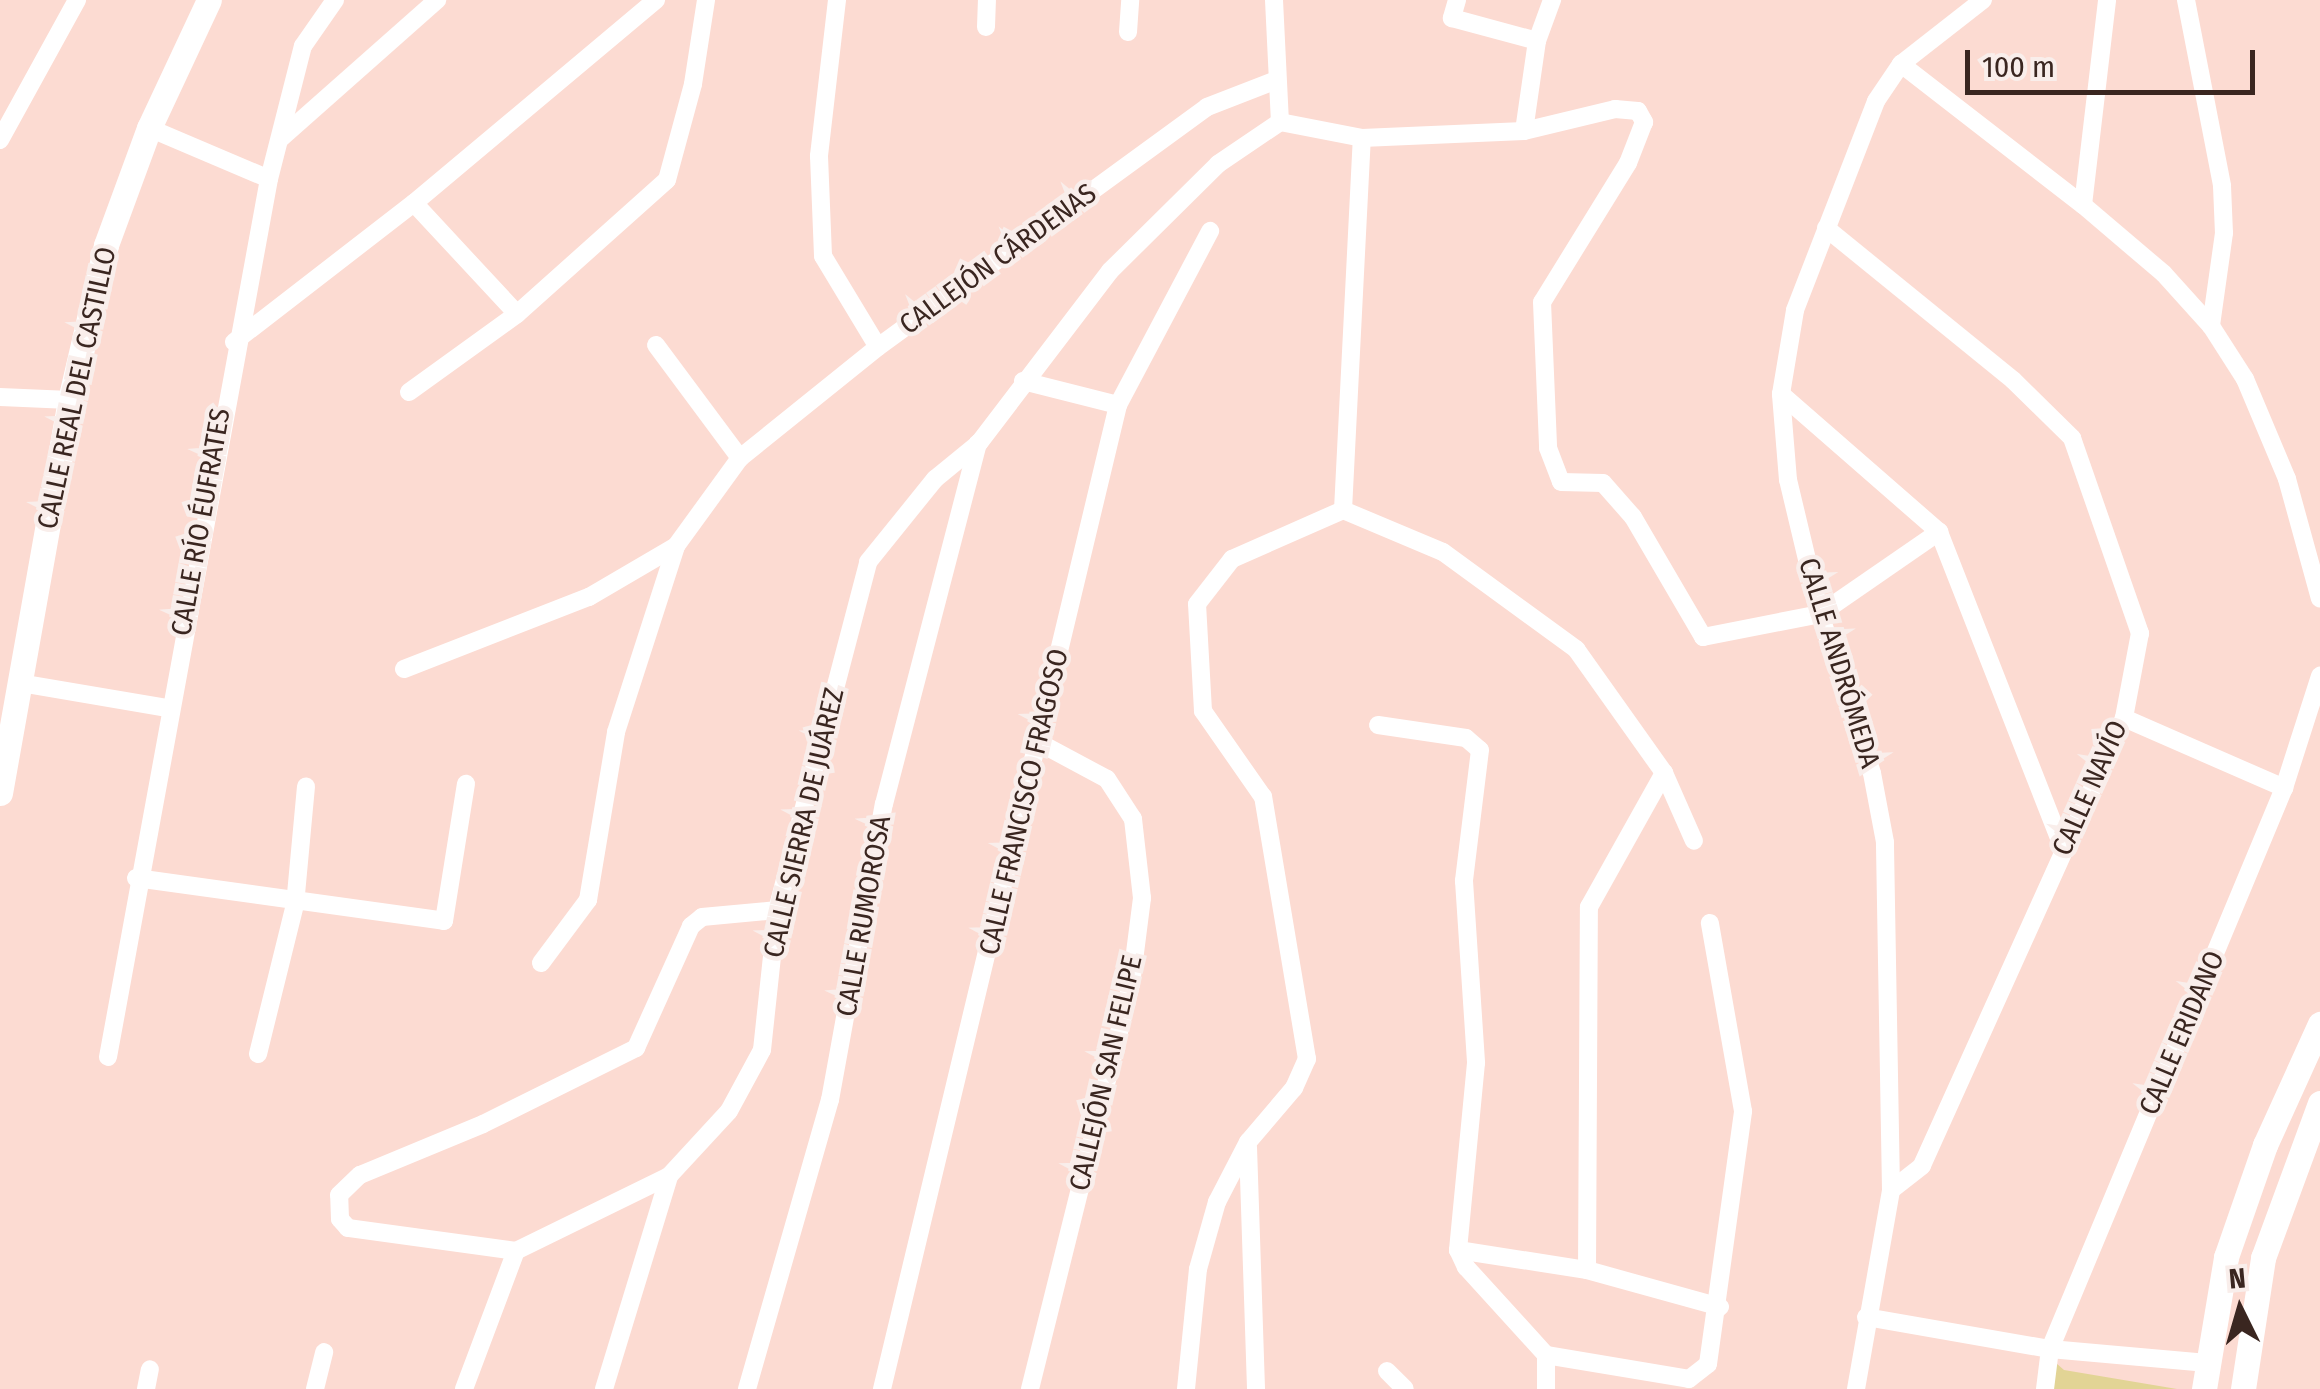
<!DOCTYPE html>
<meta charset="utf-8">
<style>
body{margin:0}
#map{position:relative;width:2320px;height:1389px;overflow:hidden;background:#fcdbd2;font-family:"Fira Sans Condensed",sans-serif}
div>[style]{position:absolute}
.green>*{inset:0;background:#e2d495}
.street>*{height:18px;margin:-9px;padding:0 9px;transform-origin:9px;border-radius:9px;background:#fff}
.secondary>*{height:25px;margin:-12.5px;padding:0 12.5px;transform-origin:12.5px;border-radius:12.5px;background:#fff}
span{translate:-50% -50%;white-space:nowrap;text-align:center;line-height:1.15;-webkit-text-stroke:9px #f9eeeb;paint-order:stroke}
.street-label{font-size:28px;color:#3a2620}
.north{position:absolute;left:2190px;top:1259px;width:100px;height:100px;-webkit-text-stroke:8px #f9eeeb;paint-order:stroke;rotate:355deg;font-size:28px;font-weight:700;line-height:40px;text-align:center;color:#3a2620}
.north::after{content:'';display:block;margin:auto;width:35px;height:45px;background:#3a2620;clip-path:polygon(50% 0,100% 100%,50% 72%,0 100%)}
.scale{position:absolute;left:1965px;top:50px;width:290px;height:45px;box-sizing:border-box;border:5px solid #3a2620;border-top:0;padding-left:12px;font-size:30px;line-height:35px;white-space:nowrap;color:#3a2620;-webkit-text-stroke:8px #f9eeeb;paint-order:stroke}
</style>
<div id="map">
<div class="green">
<i style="clip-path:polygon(2056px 1363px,2064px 1370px,2177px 1389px,2053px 1389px)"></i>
</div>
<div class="street">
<i style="left:837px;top:0;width:157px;rotate:96.6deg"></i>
<i style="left:819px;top:156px;width:100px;rotate:87.7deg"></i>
<i style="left:823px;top:256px;width:106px;rotate:58.9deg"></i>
<i style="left:1274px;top:0;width:122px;rotate:87.2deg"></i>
<i style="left:1280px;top:122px;width:84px;rotate:11deg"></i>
<i style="left:1362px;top:138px;width:162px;rotate:-2.5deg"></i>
<i style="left:1524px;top:131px;width:94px;rotate:-13.6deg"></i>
<i style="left:1615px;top:109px;width:23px;rotate:5deg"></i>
<i style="left:1638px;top:111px;width:13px;rotate:61deg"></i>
<i style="left:1644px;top:122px;width:44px;rotate:111.3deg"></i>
<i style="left:1628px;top:163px;width:163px;rotate:121.7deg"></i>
<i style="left:1542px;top:302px;width:146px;rotate:87.6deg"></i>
<i style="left:1548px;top:448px;width:36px;rotate:69deg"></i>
<i style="left:1561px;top:482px;width:42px;rotate:1.4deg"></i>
<i style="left:1603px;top:483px;width:45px;rotate:48.6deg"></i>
<i style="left:1633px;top:517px;width:139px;rotate:59.7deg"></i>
<i style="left:1703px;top:637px;width:119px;rotate:-11.1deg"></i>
<i style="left:1820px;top:614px;width:145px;rotate:-34.6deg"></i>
<i style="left:1457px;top:0;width:19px;rotate:106deg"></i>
<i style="left:1452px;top:18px;width:88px;rotate:15.1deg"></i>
<i style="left:2186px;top:0;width:189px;rotate:79deg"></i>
<i style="left:2222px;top:186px;width:47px;rotate:87.6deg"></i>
<i style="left:2224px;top:233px;width:94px;rotate:98deg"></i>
<i style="left:986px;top:27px;width:27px;rotate:-88deg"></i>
<i style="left:1128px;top:32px;width:32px;rotate:-86deg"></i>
<i style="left:1901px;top:64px;width:230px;rotate:37.8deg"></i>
<i style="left:2083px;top:205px;width:106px;rotate:40.4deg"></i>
<i style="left:2164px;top:274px;width:70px;rotate:47.9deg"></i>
<i style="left:2211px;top:326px;width:63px;rotate:57.3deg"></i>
<i style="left:2245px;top:379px;width:108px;rotate:67.2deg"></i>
<i style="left:2287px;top:479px;width:124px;rotate:74.6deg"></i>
<i style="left:149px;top:128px;width:130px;rotate:23deg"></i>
<i style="left:1524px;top:131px;width:91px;rotate:-81.8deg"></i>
<i style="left:1537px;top:41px;width:44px;rotate:-69.9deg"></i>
<i style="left:280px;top:139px;width:210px;rotate:-41.5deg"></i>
<i style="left:0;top:140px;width:160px;rotate:-61.2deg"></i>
<i style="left:414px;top:203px;width:151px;rotate:47.1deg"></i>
<i style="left:2083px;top:205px;width:206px;rotate:-83.3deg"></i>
<i style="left:1826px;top:228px;width:241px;rotate:39.1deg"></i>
<i style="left:2013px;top:380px;width:83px;rotate:44.5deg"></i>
<i style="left:2072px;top:438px;width:207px;rotate:70.8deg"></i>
<i style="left:2140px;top:633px;width:86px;rotate:100.7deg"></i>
<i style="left:2124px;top:718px;width:491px;rotate:114.3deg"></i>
<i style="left:1922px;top:1166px;width:39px;rotate:142deg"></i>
<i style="left:234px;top:342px;width:227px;rotate:-37.7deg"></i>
<i style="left:414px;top:203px;width:316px;rotate:-40deg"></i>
<i style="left:656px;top:345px;width:141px;rotate:53.4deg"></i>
<i style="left:1023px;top:381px;width:98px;rotate:14.2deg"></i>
<i style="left:409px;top:392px;width:133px;rotate:-35.8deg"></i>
<i style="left:517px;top:314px;width:201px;rotate:-41.8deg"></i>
<i style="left:667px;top:180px;width:99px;rotate:-74.8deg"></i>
<i style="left:693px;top:84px;width:85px;rotate:-81.2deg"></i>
<i style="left:1781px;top:394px;width:210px;rotate:41.1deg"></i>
<i style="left:1939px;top:532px;width:340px;rotate:68.6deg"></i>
<i style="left:0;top:397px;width:70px;rotate:2.5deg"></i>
<i style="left:1343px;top:510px;width:108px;rotate:22.8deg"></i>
<i style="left:1443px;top:552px;width:165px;rotate:36.1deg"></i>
<i style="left:1576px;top:649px;width:152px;rotate:54.6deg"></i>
<i style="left:1664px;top:773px;width:74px;rotate:66.2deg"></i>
<i style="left:1343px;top:510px;width:372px;rotate:-87.1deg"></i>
<i style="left:404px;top:669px;width:199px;rotate:-21.3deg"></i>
<i style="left:589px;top:597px;width:101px;rotate:-30.4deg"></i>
<i style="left:676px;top:546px;width:109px;rotate:-54deg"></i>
<i style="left:740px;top:458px;width:177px;rotate:-38.8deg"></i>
<i style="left:878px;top:347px;width:407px;rotate:-36.1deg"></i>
<i style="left:1207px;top:107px;width:72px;rotate:-21.2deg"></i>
<i style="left:20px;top:683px;width:150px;rotate:9.6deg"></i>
<i style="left:2124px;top:718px;width:175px;rotate:23.6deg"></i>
<i style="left:1378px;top:725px;width:89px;rotate:8.4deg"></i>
<i style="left:1466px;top:738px;width:18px;rotate:41deg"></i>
<i style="left:1480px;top:750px;width:132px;rotate:97deg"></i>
<i style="left:1464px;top:881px;width:182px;rotate:86.2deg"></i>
<i style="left:1476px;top:1063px;width:188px;rotate:95.5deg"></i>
<i style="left:1458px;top:1250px;width:19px;rotate:65deg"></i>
<i style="left:1466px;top:1267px;width:119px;rotate:47.7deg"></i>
<i style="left:1546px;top:1355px;width:34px;rotate:90deg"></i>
<i style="left:136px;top:878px;width:311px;rotate:7.9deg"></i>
<i style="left:444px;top:921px;width:139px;rotate:-80.9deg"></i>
<i style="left:541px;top:963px;width:79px;rotate:-53.3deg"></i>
<i style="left:588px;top:900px;width:170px;rotate:-80.5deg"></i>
<i style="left:616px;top:732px;width:195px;rotate:-72.1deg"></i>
<i style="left:258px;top:1054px;width:154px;rotate:-76.1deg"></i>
<i style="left:295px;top:905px;width:119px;rotate:-84.7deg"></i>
<i style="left:108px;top:1057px;width:893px;rotate:-79.61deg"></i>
<i style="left:269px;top:179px;width:137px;rotate:-75.7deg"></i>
<i style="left:303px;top:46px;width:56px;rotate:-55.2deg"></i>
<i style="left:1248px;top:1147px;width:242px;rotate:88.1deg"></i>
<i style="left:669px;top:1176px;width:170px;rotate:153.9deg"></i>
<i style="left:516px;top:1251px;width:170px;rotate:-172.2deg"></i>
<i style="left:348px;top:1228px;width:12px;rotate:-132deg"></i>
<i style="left:340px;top:1219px;width:24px;rotate:-92deg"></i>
<i style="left:339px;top:1195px;width:29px;rotate:-44deg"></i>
<i style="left:360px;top:1175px;width:133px;rotate:-22.5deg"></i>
<i style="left:483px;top:1124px;width:171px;rotate:-26.4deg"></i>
<i style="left:636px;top:1048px;width:134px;rotate:-65.7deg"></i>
<i style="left:691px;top:926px;width:14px;rotate:-39deg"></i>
<i style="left:702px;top:917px;width:75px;rotate:-5.3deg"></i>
<i style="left:1458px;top:1250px;width:131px;rotate:8.8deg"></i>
<i style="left:1587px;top:1270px;width:138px;rotate:15.5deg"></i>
<i style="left:1587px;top:1270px;width:363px;rotate:-89.7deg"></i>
<i style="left:1589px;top:907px;width:154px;rotate:-60.8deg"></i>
<i style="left:1866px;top:1317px;width:187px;rotate:9.9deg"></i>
<i style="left:2050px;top:1349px;width:158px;rotate:5.1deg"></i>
<i style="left:1546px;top:1355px;width:145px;rotate:9.5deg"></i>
<i style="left:1689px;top:1379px;width:24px;rotate:-38deg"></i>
<i style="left:1708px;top:1364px;width:255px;rotate:-82.1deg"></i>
<i style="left:1743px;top:1111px;width:191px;rotate:-100deg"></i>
<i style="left:1387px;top:1371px;width:25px;rotate:45deg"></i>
<i style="left:146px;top:1389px;width:20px;rotate:-79deg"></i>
<i style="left:315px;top:1389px;width:38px;rotate:-76deg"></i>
<i style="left:464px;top:1389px;width:147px;rotate:-69.4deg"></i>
<i style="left:604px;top:1389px;width:223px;rotate:-73deg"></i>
<i style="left:669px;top:1176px;width:88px;rotate:-47.3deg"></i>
<i style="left:729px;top:1111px;width:69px;rotate:-61.6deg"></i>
<i style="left:762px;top:1050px;width:141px;rotate:-83.9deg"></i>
<i style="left:777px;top:910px;width:360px;rotate:-75.3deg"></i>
<i style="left:868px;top:562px;width:107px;rotate:-51.1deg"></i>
<i style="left:935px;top:479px;width:57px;rotate:-39.3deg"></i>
<i style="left:979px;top:443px;width:216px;rotate:-52.7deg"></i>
<i style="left:1110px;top:271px;width:152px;rotate:-44.7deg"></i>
<i style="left:1218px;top:164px;width:75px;rotate:-34.1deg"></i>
<i style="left:747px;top:1389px;width:301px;rotate:-74deg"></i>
<i style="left:830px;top:1100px;width:301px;rotate:-79.7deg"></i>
<i style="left:884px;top:804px;width:373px;rotate:-75.4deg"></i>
<i style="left:882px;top:1389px;width:1012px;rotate:-76.51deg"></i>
<i style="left:1118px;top:405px;width:197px;rotate:-62.1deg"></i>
<i style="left:1030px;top:1389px;width:417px;rotate:-76deg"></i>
<i style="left:1131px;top:984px;width:87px;rotate:-82.7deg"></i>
<i style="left:1142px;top:898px;width:80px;rotate:-96.5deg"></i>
<i style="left:1133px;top:819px;width:48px;rotate:-123deg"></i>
<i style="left:1107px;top:779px;width:78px;rotate:-151.8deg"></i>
<i style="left:1186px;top:1389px;width:121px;rotate:-84.3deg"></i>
<i style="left:1198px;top:1269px;width:70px;rotate:-74.2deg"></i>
<i style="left:1217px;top:1202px;width:68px;rotate:-62.7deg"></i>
<i style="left:1248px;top:1142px;width:71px;rotate:-49.6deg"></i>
<i style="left:1294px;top:1088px;width:32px;rotate:-66deg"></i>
<i style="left:1307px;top:1059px;width:266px;rotate:-99.5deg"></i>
<i style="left:1263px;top:797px;width:105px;rotate:-124.9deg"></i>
<i style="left:1203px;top:711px;width:107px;rotate:-93.2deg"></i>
<i style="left:1197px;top:604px;width:57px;rotate:-52.1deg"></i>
<i style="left:1232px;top:559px;width:121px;rotate:-23.8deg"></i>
<i style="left:1856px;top:1389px;width:202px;rotate:-80deg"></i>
<i style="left:1891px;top:1190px;width:348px;rotate:-91deg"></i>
<i style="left:1885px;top:842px;width:70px;rotate:-100.7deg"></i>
<i style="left:1872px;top:773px;width:167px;rotate:-108.1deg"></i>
<i style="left:1820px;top:614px;width:138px;rotate:-103.4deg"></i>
<i style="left:1788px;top:480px;width:86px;rotate:-94.7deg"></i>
<i style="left:1781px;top:394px;width:85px;rotate:-80.5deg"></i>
<i style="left:1795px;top:310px;width:224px;rotate:-68.8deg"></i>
<i style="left:1876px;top:101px;width:45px;rotate:-56deg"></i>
<i style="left:1901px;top:64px;width:104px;rotate:-38deg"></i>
<i style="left:2045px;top:1389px;width:40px;rotate:-82.9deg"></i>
<i style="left:2050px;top:1349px;width:608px;rotate:-67.36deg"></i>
<i style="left:2284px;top:788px;width:118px;rotate:-72.2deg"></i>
</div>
<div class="secondary">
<i style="left:0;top:793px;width:399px;rotate:-79.9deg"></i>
<i style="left:70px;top:400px;width:159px;rotate:-76.9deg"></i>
<i style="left:106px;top:245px;width:125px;rotate:-69.8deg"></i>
<i style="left:149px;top:128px;width:141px;rotate:-64.9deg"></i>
<i style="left:2204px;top:1389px;width:134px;rotate:-80.5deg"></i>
<i style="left:2226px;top:1257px;width:119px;rotate:-70.8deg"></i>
<i style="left:2265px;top:1145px;width:133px;rotate:-65.6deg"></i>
<i style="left:2243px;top:1389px;width:133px;rotate:-81.3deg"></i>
<i style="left:2263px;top:1258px;width:165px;rotate:-69.8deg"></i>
</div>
<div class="street-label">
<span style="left:998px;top:259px;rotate:-36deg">CALLEJÓN CÁRDENAS</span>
<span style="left:77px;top:388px;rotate:-78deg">CALLE REAL DEL CASTILLO</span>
<span style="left:201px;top:522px;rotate:-80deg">CALLE RÍO ÉUFRATES</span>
<span style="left:1839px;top:663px;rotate:73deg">CALLE ANDRÓMEDA</span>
<span style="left:2090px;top:788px;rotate:-66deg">CALLE NAVÍO</span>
<span style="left:1024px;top:802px;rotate:-77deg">CALLE FRANCISCO FRAGOSO</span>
<span style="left:804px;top:823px;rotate:-77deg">CALLE SIERRA DE JUÁREZ</span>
<span style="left:864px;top:916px;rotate:-80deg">CALLE RUMOROSA</span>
<span style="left:2182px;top:1033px;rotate:-67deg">CALLE ERIDANO</span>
<span style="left:1106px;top:1073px;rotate:-77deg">CALLEJÓN SAN FELIPE</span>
</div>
<div class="north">N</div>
<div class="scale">100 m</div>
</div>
